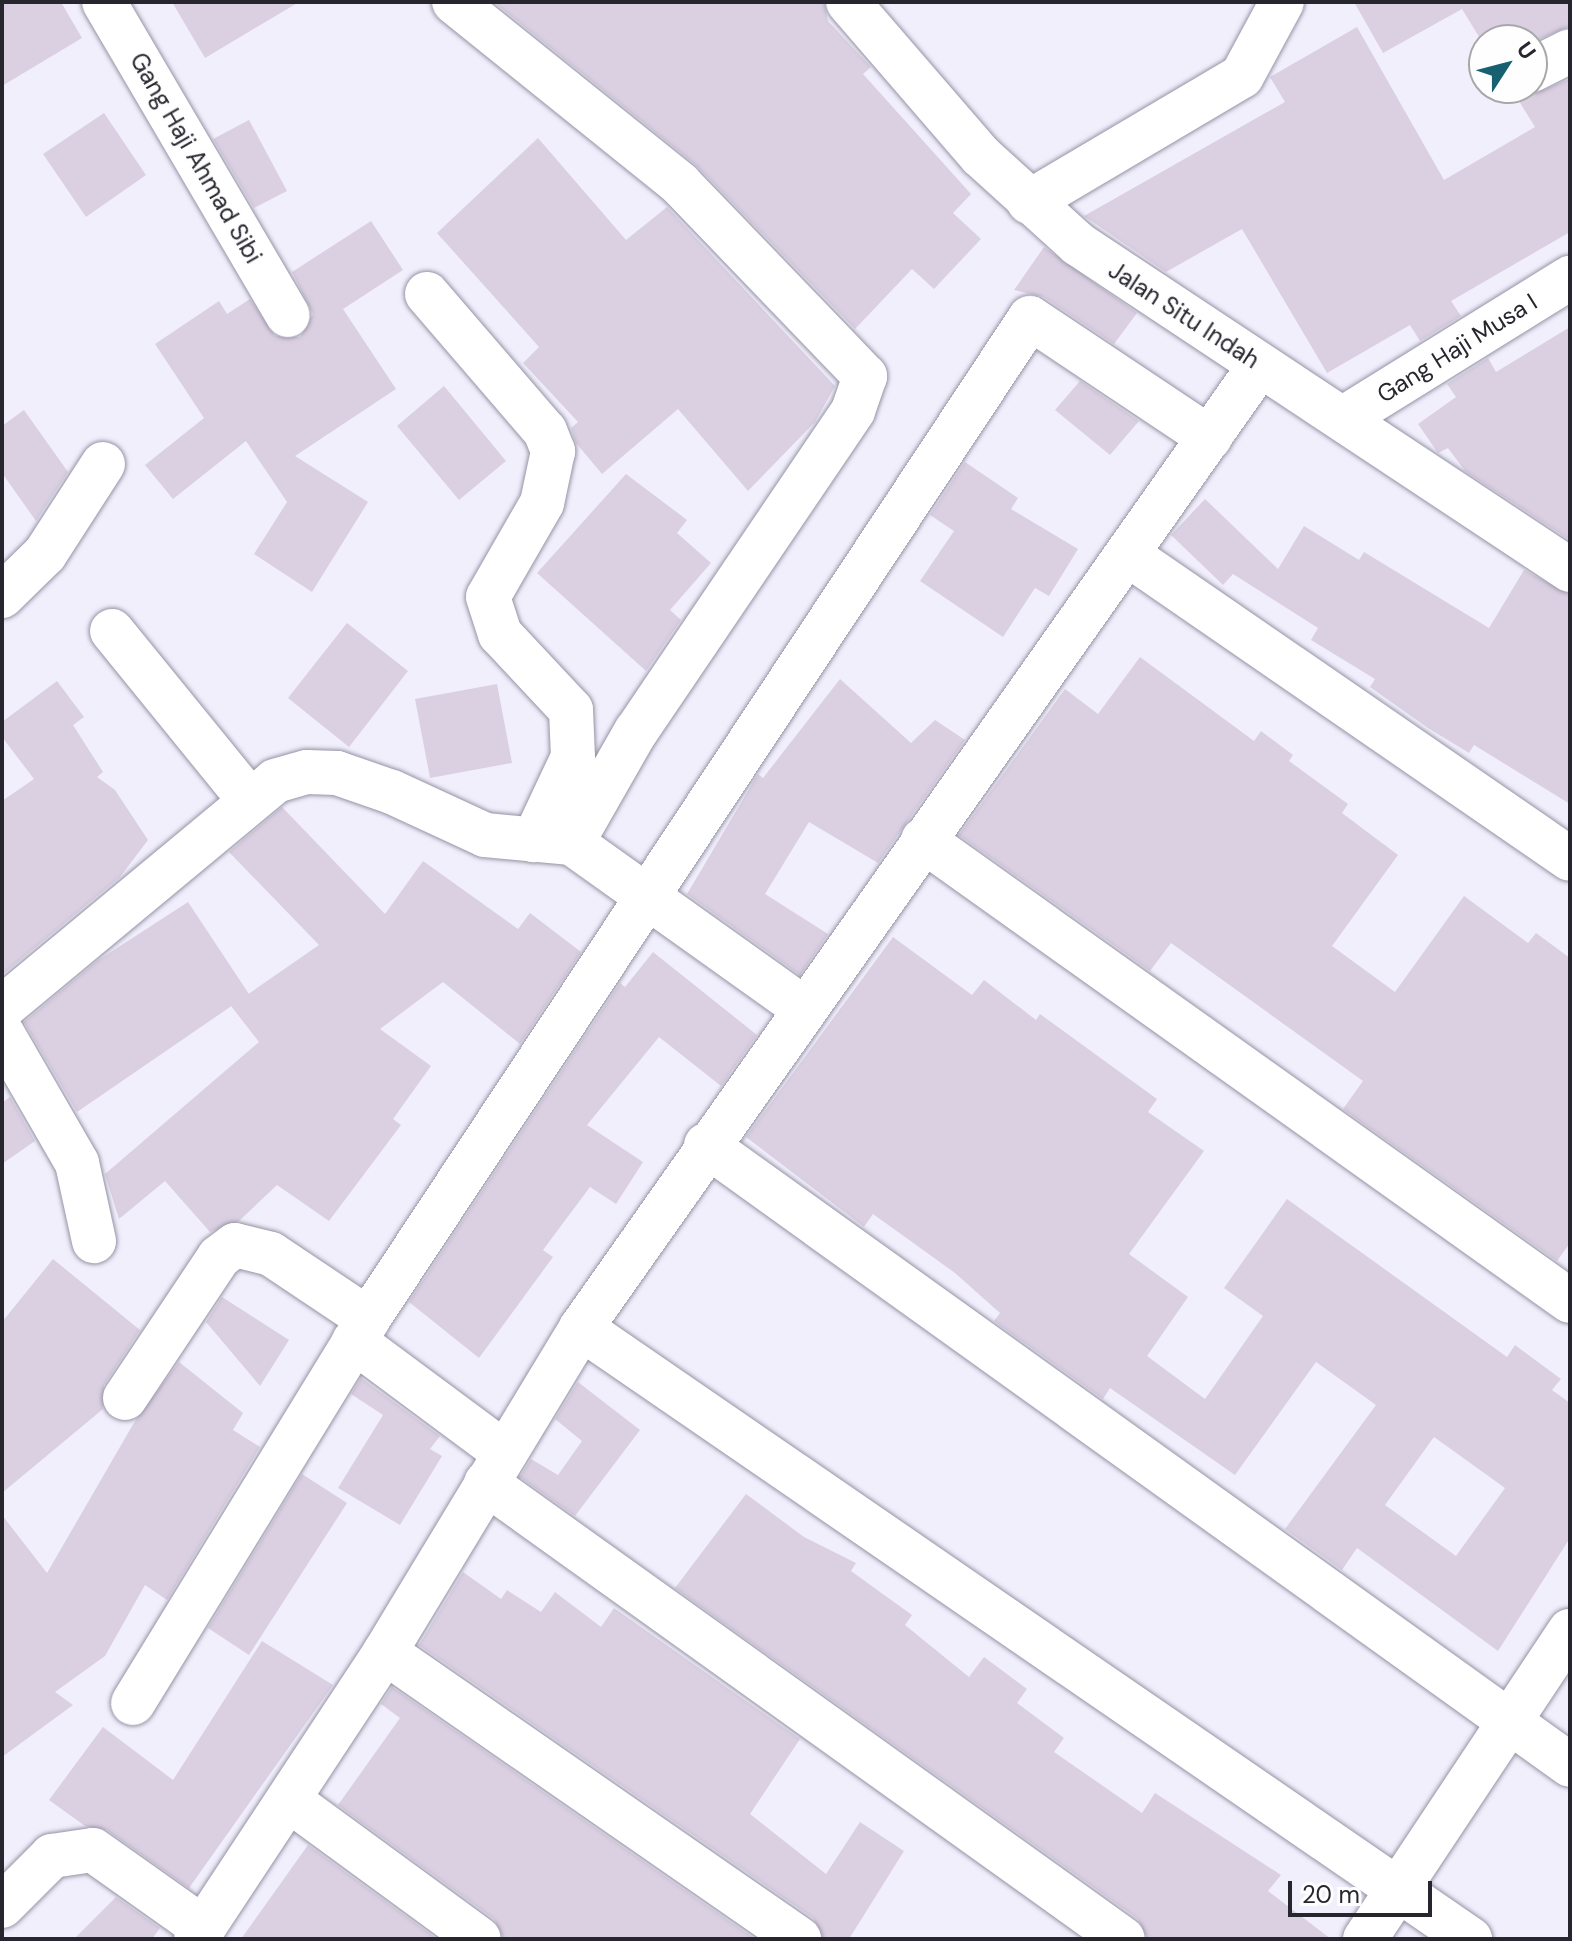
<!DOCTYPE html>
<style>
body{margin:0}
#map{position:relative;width:1572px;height:1941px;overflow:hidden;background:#f1effc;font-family:"DM Sans",sans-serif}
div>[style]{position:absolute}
.building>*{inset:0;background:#dbd0e2}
.roads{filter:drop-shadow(0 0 2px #9693a5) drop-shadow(0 0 2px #9693a5)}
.minor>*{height:44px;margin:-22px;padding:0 22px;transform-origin:22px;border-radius:22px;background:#fff}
span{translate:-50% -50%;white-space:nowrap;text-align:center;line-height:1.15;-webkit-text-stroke:6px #fefefe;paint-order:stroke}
.street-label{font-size:24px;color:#27262e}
.frame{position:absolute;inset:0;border:4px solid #27262e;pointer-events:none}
.north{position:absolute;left:1468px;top:24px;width:80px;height:80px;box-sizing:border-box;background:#fefefe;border:2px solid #a8a8ab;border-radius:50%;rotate:54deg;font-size:22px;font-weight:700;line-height:32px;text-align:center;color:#27262e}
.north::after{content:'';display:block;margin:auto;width:28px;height:36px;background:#17606f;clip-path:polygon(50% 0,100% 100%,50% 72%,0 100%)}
.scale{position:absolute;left:1288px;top:1881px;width:144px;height:36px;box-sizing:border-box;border:4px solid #27262e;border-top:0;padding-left:10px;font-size:24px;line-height:28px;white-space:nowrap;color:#27262e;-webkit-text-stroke:6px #fefefe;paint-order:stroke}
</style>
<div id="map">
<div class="building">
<i style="clip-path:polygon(2px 2px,61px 2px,82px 38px,2px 86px)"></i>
<i style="clip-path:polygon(172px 2px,299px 2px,205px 58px)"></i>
<i style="clip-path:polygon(494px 2px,824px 2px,828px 21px,871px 67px,863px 74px,971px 194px,953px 213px,981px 239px,934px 289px,912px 269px,855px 329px,696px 165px)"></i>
<i style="clip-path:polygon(1354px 2px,1570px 2px,1570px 26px,1532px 42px,1484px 45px,1462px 9px,1383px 53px)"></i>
<i style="clip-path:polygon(1357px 27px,1444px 180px,1535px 127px,1511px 88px,1531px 95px,1570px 79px,1570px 232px,1451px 301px,1461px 316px,1420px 341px,1410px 325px,1327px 373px,1242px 229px,1166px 272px,1084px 216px,1285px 102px,1270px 77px)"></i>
<i style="clip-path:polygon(104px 113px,146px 175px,86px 217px,43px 154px)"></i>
<i style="clip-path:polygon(249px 120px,287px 191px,254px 208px,213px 139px)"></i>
<i style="clip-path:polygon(538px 138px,626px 240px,667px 207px,835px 386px,815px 422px,748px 491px,678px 409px,602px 474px,576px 443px,571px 428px,578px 422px,523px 363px,539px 347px,437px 233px)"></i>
<i style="clip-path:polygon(371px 221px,403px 270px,343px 309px,396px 389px,295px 456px,368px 502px,312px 592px,254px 554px,287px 502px,246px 441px,173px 499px,145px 465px,204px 418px,155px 344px,219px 301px,227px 314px,250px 299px,275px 336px,300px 337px,313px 314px,292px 272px)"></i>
<i style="clip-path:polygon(1044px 247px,1137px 313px,1114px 344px,1044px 297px,1014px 290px)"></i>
<i style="clip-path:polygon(1570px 327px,1570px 540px,1465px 471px,1448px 448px,1438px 453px,1418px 424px,1456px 397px,1447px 384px,1488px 358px,1496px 372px)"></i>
<i style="clip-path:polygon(1080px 381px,1139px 421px,1110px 455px,1055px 410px)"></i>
<i style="clip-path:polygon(444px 386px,506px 461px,459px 500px,397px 426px)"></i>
<i style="clip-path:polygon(24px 410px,68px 472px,36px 521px,2px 473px,2px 426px)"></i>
<i style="clip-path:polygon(965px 462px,1018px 498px,1011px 509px,1078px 549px,1049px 596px,1035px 588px,1003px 637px,920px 581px,954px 531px,930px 515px)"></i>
<i style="clip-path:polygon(626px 474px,687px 520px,677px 533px,711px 563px,670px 610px,681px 620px,646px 671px,537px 573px)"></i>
<i style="clip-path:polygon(1205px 499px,1278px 569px,1304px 526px,1359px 560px,1364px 552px,1489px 628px,1524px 570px,1570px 595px,1570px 804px,1474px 745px,1469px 753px,1428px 728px,1370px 687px,1375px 679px,1311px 640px,1318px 628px,1233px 574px,1223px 585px,1171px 535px)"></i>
<i style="clip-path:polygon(347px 623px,408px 671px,349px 747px,288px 698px)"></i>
<i style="clip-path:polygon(1140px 657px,1254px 741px,1261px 731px,1293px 755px,1289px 761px,1348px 804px,1342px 813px,1398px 855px,1332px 946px,1395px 992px,1464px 896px,1528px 943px,1536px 933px,1570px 958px,1570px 1243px,1557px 1261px,1343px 1109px,1363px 1081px,1171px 943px,1150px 971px,959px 835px,1065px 689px,1098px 714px)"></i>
<i style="clip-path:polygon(840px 679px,911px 743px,935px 720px,965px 740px,878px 863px,809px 822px,765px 894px,828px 934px,800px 975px,687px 894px,758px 774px,763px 778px)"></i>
<i style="clip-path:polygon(57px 681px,84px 717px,73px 725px,103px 772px,97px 777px,115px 790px,148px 840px,120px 877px,2px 975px,2px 801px,34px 779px,2px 737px,2px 722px)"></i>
<i style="clip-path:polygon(497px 684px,512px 763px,430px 778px,415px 699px)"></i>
<i style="clip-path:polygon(282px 807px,385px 914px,423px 861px,518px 929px,530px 913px,581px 952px,520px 1044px,443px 982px,380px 1029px,431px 1066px,393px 1119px,401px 1125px,329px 1221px,277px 1185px,239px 1221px,210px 1232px,165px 1181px,119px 1219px,105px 1174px,259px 1042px,231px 1006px,319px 945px,229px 852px)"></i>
<i style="clip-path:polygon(188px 902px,249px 994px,77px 1112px,24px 1022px,97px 961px)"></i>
<i style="clip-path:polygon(evenodd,893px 937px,972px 995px,984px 980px,1036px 1020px,1040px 1014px,1157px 1099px,1148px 1112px,1204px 1151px,1129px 1254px,1188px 1297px,1147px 1356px,1205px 1399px,1263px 1316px,1224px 1288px,1287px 1199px,1507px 1357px,1515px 1345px,1561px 1379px,1552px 1390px,1570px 1403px,1570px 1538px,1498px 1651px,1357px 1548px,1342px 1570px,1285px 1529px,1376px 1405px,1316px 1362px,1235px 1475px,1110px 1388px,1103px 1399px,994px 1321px,1000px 1313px,955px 1273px,873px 1214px,864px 1227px,746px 1137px,893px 937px,1434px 1437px,1505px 1488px,1456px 1556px,1385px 1505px,1434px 1437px)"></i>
<i style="clip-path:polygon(653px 952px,757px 1035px,721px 1086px,659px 1037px,587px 1125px,643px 1162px,616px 1204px,590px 1187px,543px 1250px,553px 1257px,479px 1358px,409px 1302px,620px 983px,625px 987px)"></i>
<i style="clip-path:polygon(10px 1097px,35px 1141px,2px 1164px,2px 1103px)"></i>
<i style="clip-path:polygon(53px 1259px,140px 1330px,104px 1385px,103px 1409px,2px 1493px,2px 1322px)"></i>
<i style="clip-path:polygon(222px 1297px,289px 1340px,260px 1386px,206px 1322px)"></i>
<i style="clip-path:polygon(179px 1362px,243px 1413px,233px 1430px,260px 1447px,167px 1600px,145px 1585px,105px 1656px,55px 1692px,73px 1705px,2px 1757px,2px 1515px,47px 1573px,135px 1421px)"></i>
<i style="clip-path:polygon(361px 1378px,440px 1436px,430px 1449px,442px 1456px,400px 1525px,338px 1488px,383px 1415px,351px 1394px)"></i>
<i style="clip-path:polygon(578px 1382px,640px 1430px,575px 1516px,520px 1477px,531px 1459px,558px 1475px,582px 1441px,555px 1419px)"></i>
<i style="clip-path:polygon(302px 1474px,347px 1503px,249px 1655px,208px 1628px)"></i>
<i style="clip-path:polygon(746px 1494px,804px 1537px,856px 1563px,851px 1571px,912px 1615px,905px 1625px,969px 1677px,984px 1657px,1027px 1689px,1017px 1703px,1064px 1738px,1054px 1752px,1142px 1813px,1155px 1793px,1281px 1875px,1268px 1891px,1331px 1939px,1148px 1939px,1138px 1919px,675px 1588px)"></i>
<i style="clip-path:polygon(463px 1572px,501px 1599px,507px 1590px,541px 1612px,555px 1592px,601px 1627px,614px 1608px,800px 1739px,750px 1814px,826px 1874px,860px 1822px,904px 1851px,849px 1939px,824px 1939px,813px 1918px,419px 1645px)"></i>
<i style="clip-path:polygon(262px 1641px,333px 1685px,189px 1888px,107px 1830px,85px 1826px,49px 1800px,103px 1727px,173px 1780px)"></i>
<i style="clip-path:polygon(392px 1687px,755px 1939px,504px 1939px,494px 1919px,338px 1805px,400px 1718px,381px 1704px)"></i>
<i style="clip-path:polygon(308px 1845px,437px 1939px,241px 1939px)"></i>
<i style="clip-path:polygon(116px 1897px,160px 1928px,152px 1939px,74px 1939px)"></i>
</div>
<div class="roads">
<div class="minor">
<i style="left:104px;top:2px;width:363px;rotate:59.6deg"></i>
<i style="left:454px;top:2px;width:290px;rotate:38.8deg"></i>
<i style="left:680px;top:184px;width:267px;rotate:46.1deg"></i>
<i style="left:865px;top:376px;width:37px;rotate:109deg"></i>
<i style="left:853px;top:411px;width:387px;rotate:124.1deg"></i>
<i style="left:636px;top:731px;width:129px;rotate:119.7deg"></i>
<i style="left:848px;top:2px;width:203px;rotate:49.2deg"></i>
<i style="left:981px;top:156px;width:131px;rotate:42.2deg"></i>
<i style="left:1078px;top:244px;width:590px;rotate:33.53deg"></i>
<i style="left:1532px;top:70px;width:42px;rotate:-26.6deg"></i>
<i style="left:1029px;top:202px;width:247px;rotate:-30.6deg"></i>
<i style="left:1242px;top:76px;width:84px;rotate:-61.6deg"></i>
<i style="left:427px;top:294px;width:181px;rotate:49.3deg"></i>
<i style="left:545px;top:431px;width:22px;rotate:68deg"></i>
<i style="left:553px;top:451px;width:53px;rotate:101.9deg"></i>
<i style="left:542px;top:503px;width:108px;rotate:119.9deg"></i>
<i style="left:488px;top:597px;width:39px;rotate:72deg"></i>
<i style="left:500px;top:634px;width:104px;rotate:46.9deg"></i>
<i style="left:571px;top:710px;width:47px;rotate:87.6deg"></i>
<i style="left:573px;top:757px;width:92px;rotate:115.2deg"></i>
<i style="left:1344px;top:418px;width:266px;rotate:-31.8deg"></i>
<i style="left:1130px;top:556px;width:534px;rotate:34.55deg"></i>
<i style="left:2px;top:596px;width:60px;rotate:-44.3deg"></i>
<i style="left:45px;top:554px;width:107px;rotate:-57.2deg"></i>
<i style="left:112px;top:631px;width:219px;rotate:50.9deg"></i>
<i style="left:923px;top:840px;width:794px;rotate:35.47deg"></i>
<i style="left:2px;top:1008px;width:355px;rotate:-39.7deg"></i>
<i style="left:275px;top:781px;width:33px;rotate:-16deg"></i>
<i style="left:307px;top:772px;width:30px;rotate:2deg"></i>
<i style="left:337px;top:773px;width:58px;rotate:19.1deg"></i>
<i style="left:392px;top:792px;width:102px;rotate:24.8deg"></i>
<i style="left:485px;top:835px;width:87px;rotate:5.3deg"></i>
<i style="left:572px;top:843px;width:282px;rotate:35.5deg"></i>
<i style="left:2px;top:1033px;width:150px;rotate:60deg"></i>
<i style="left:77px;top:1163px;width:80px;rotate:77.7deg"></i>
<i style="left:706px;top:1145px;width:1063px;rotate:35.66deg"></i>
<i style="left:581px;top:1328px;width:1079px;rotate:34.5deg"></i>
<i style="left:354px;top:1341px;width:188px;rotate:36.6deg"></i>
<i style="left:125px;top:1398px;width:169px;rotate:-56.3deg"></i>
<i style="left:219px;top:1257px;width:20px;rotate:-37deg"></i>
<i style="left:235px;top:1245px;width:37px;rotate:14deg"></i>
<i style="left:271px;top:1254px;width:117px;rotate:33.8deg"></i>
<i style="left:486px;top:1483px;width:783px;rotate:35.6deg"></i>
<i style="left:385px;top:1652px;width:504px;rotate:34.73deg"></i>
<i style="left:133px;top:1703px;width:450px;rotate:-58.5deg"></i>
<i style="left:368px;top:1319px;width:1200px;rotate:-56.52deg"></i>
<i style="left:1030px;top:318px;width:216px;rotate:33.7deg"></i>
<i style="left:289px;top:1800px;width:235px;rotate:36.2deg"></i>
<i style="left:2px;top:1906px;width:71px;rotate:-45deg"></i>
<i style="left:52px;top:1856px;width:41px;rotate:-8.3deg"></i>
<i style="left:93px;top:1850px;width:135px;rotate:35.3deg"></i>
<i style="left:196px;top:1939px;width:344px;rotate:-56.6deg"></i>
<i style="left:385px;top:1652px;width:379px;rotate:-58.8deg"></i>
<i style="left:581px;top:1328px;width:1178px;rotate:-54.81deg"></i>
<i style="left:1365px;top:1939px;width:370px;rotate:-56.4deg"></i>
</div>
</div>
<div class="street-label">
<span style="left:196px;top:158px;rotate:60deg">Gang Haji Ahmad Sibi</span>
<span style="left:1184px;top:315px;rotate:33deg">Jalan Situ Indah</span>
<span style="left:1457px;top:348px;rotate:-32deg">Gang Haji Musa I</span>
</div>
<div class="frame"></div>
<div class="north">U</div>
<div class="scale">20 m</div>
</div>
